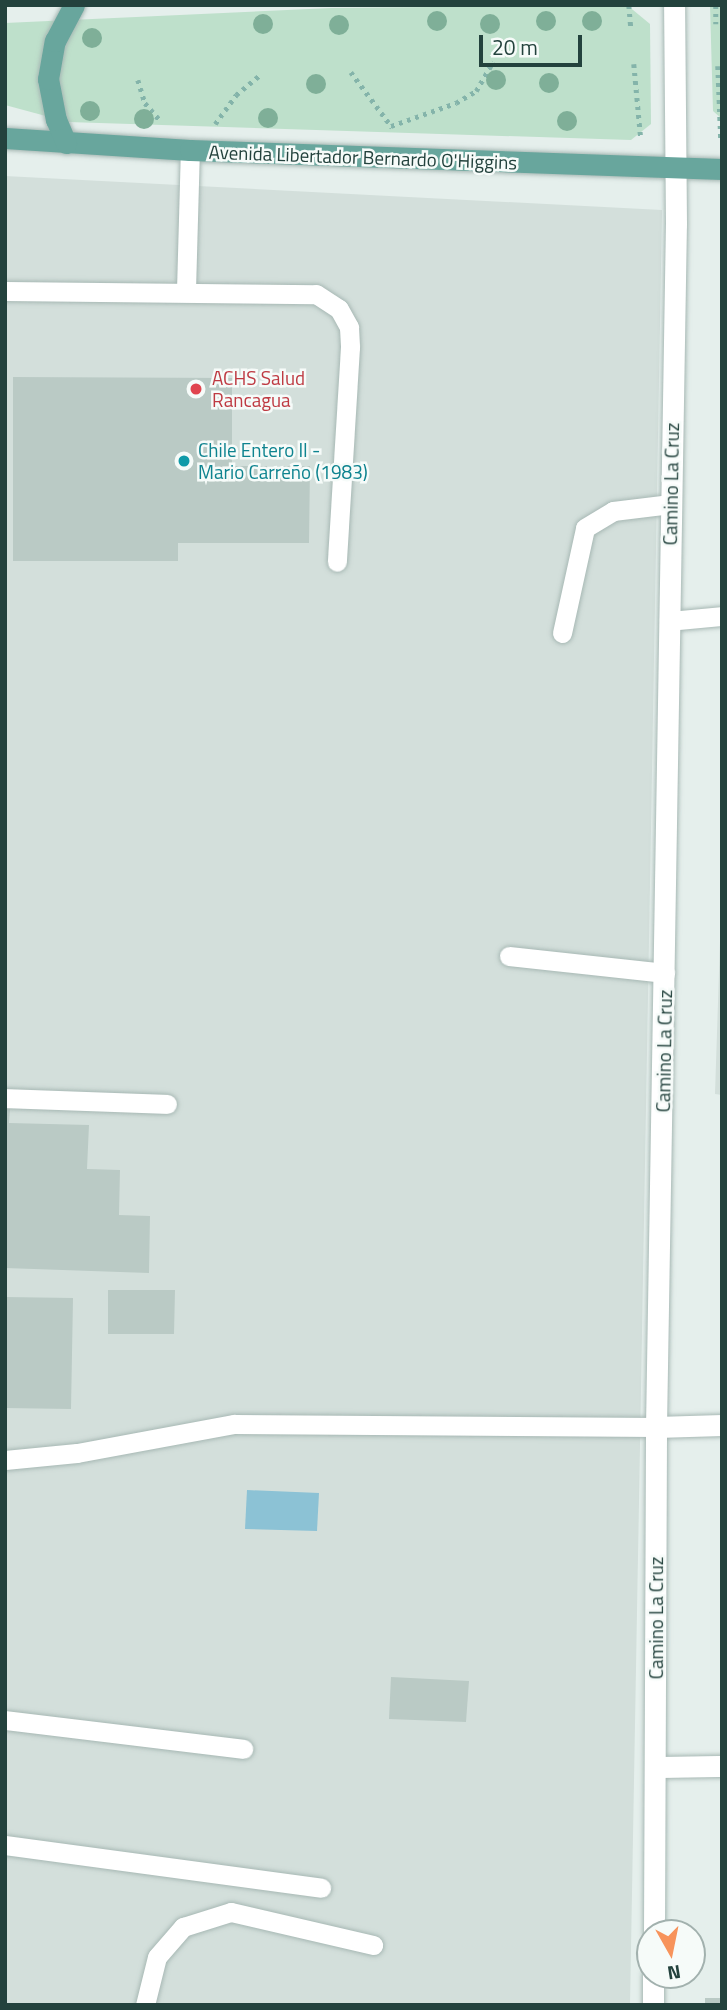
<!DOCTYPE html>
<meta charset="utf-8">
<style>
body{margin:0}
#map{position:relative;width:727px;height:2010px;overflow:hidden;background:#e5efec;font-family:"Titillium Web",sans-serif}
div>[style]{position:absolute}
.built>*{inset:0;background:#d3dfdb}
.green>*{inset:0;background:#bee0cb}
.water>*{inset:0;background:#8cc2d5}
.building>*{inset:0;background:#bacac5}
.path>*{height:4.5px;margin-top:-2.25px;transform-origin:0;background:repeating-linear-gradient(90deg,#84b4aa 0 3.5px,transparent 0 8.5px)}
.roads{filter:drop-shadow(0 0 2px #a7b8b4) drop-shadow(0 0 2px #a7b8b4)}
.lane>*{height:19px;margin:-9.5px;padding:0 9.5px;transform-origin:9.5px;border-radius:9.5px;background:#fff}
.street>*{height:21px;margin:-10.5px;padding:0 10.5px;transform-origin:10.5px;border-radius:10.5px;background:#fff}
.secondary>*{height:21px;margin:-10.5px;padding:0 10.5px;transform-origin:10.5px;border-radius:10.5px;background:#fff}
.primary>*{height:21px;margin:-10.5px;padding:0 10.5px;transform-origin:10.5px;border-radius:10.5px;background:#68a69d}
.trees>*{width:20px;height:20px;margin:-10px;border-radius:50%;background:#7faf98}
.dots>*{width:19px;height:19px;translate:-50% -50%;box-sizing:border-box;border:4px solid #f6fbf9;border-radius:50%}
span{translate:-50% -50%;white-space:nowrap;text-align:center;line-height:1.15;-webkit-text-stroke:5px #f6fbf9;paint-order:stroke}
.street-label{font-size:19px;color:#23423d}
.health-label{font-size:19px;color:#be3a42}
.left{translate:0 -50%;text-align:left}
.culture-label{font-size:19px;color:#0d838f}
.frame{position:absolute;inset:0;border:7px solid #23423d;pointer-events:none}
.north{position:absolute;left:636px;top:1919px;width:70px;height:70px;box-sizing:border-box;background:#f6fbf9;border:2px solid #a2b1ae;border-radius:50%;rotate:171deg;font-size:19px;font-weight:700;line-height:28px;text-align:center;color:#23423d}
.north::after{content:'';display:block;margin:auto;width:24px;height:32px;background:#f7935b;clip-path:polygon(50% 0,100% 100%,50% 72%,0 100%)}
.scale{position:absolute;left:479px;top:35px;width:103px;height:32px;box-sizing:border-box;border:4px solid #23423d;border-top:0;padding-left:9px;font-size:21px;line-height:24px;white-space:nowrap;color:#23423d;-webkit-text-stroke:5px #f6fbf9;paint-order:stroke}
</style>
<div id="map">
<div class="built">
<i style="clip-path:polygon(5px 176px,662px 210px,630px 2005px,5px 2005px)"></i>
<i style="clip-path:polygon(722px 880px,722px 1095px,715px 1094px)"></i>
</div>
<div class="green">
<i style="clip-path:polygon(627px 5px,650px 24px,651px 124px,631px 140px,68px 122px,5px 105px,5px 23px,331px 8px)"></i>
<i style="clip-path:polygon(710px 5px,722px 5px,722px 119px,713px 111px)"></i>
</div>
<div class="water">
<i style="clip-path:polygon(247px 1490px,319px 1493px,317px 1531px,245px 1529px)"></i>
</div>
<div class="building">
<i style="clip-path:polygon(13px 377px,232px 378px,232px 466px,310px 466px,309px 543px,178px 543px,178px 561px,13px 561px)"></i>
<i style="clip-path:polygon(5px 1109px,10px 1109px,9px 1123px,89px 1125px,87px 1169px,120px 1170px,119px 1215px,150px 1216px,149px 1273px,5px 1268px)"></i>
<i style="clip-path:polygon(108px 1290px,175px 1290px,174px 1334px,108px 1334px)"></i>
<i style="clip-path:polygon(5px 1297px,73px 1298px,71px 1409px,5px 1408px)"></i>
<i style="clip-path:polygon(391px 1677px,469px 1681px,466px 1722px,389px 1719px)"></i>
<i style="clip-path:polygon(705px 1998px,722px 1998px,722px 2005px,705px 2005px)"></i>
</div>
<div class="path">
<i style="left:629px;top:5px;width:21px;rotate:85deg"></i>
<i style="left:716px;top:5px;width:19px;rotate:90deg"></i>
<i style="left:634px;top:64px;width:76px;rotate:84.7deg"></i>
<i style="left:718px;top:66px;width:75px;rotate:87.7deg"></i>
<i style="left:351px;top:72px;width:69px;rotate:53.3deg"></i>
<i style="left:138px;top:80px;width:24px;rotate:73deg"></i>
<i style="left:145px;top:103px;width:21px;rotate:49deg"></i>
<i style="left:215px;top:124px;width:36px;rotate:-54deg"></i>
<i style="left:236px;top:95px;width:33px;rotate:-40deg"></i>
<i style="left:391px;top:126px;width:69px;rotate:-19.5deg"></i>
<i style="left:456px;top:103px;width:23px;rotate:-31deg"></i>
<i style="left:476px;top:91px;width:34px;rotate:-60deg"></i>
</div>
<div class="roads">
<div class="lane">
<i style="left:186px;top:290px;width:140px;rotate:-88.4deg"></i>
<i style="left:5px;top:291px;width:311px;rotate:0.6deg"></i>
<i style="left:316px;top:294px;width:27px;rotate:33deg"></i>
<i style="left:339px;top:309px;width:21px;rotate:61deg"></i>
<i style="left:349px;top:327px;width:20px;rotate:87deg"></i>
<i style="left:350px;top:347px;width:215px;rotate:93.5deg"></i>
<i style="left:669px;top:621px;width:53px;rotate:-5.4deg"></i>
<i style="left:562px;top:633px;width:107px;rotate:-77.6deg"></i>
<i style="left:585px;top:528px;width:33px;rotate:-31deg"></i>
<i style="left:613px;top:511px;width:58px;rotate:-6.9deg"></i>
<i style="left:509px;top:956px;width:157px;rotate:6.2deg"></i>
<i style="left:5px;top:1098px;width:162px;rotate:2.1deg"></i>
<i style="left:5px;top:1460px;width:72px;rotate:-5.6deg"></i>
<i style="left:77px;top:1453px;width:160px;rotate:-10.5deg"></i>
<i style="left:234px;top:1424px;width:422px;rotate:0.4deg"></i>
<i style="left:5px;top:1720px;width:240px;rotate:6.9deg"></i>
<i style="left:5px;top:1845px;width:319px;rotate:7.7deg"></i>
<i style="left:145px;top:2005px;width:49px;rotate:-76deg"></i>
<i style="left:157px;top:1957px;width:40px;rotate:-49deg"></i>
<i style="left:183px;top:1927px;width:50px;rotate:-17.4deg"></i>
<i style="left:231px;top:1912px;width:146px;rotate:13.1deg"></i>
</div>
<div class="street">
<i style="left:656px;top:1427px;width:66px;rotate:-1.7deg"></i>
<i style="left:656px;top:1767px;width:66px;rotate:-0.9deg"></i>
</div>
<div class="secondary">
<i style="left:654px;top:1933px;width:506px;rotate:-89.77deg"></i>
<i style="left:656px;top:1427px;width:1203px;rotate:-89.05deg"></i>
<i style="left:676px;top:224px;width:219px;rotate:-90.5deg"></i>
<i style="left:653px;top:2005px;width:30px;rotate:-90deg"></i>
</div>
<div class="primary">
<i style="left:5px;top:138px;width:185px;rotate:3.7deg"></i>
<i style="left:190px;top:150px;width:532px;rotate:2.05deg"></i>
<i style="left:66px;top:143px;width:25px;rotate:-113deg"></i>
<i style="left:56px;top:120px;width:42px;rotate:-101deg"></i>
<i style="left:48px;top:79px;width:39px;rotate:-80deg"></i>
<i style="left:55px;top:41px;width:41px;rotate:-62.2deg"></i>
</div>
</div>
<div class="trees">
<i style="left:437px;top:21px"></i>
<i style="left:546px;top:21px"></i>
<i style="left:592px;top:21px"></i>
<i style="left:263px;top:24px"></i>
<i style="left:490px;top:24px"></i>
<i style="left:339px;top:25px"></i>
<i style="left:92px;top:38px"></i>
<i style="left:496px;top:80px"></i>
<i style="left:549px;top:83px"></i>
<i style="left:316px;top:84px"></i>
<i style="left:90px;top:111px"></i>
<i style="left:268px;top:118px"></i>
<i style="left:144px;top:119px"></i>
<i style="left:567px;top:121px"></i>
</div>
<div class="dots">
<i style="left:196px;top:389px;background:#e0444e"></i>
<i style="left:184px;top:461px;background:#0f9aa8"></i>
</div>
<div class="street-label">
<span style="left:363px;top:157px;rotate:2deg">Avenida Libertador Bernardo O'Higgins</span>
<span style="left:671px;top:484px;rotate:-89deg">Camino La Cruz</span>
<span style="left:664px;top:1051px;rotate:-89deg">Camino La Cruz</span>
<span style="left:656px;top:1618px;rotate:-90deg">Camino La Cruz</span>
</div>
<div class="health-label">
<span class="left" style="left:212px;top:389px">ACHS Salud<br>Rancagua</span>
</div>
<div class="culture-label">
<span class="left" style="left:198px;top:461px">Chile Entero II -<br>Mario Carreño (1983)</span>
</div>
<div class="frame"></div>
<div class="north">N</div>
<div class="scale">20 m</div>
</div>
